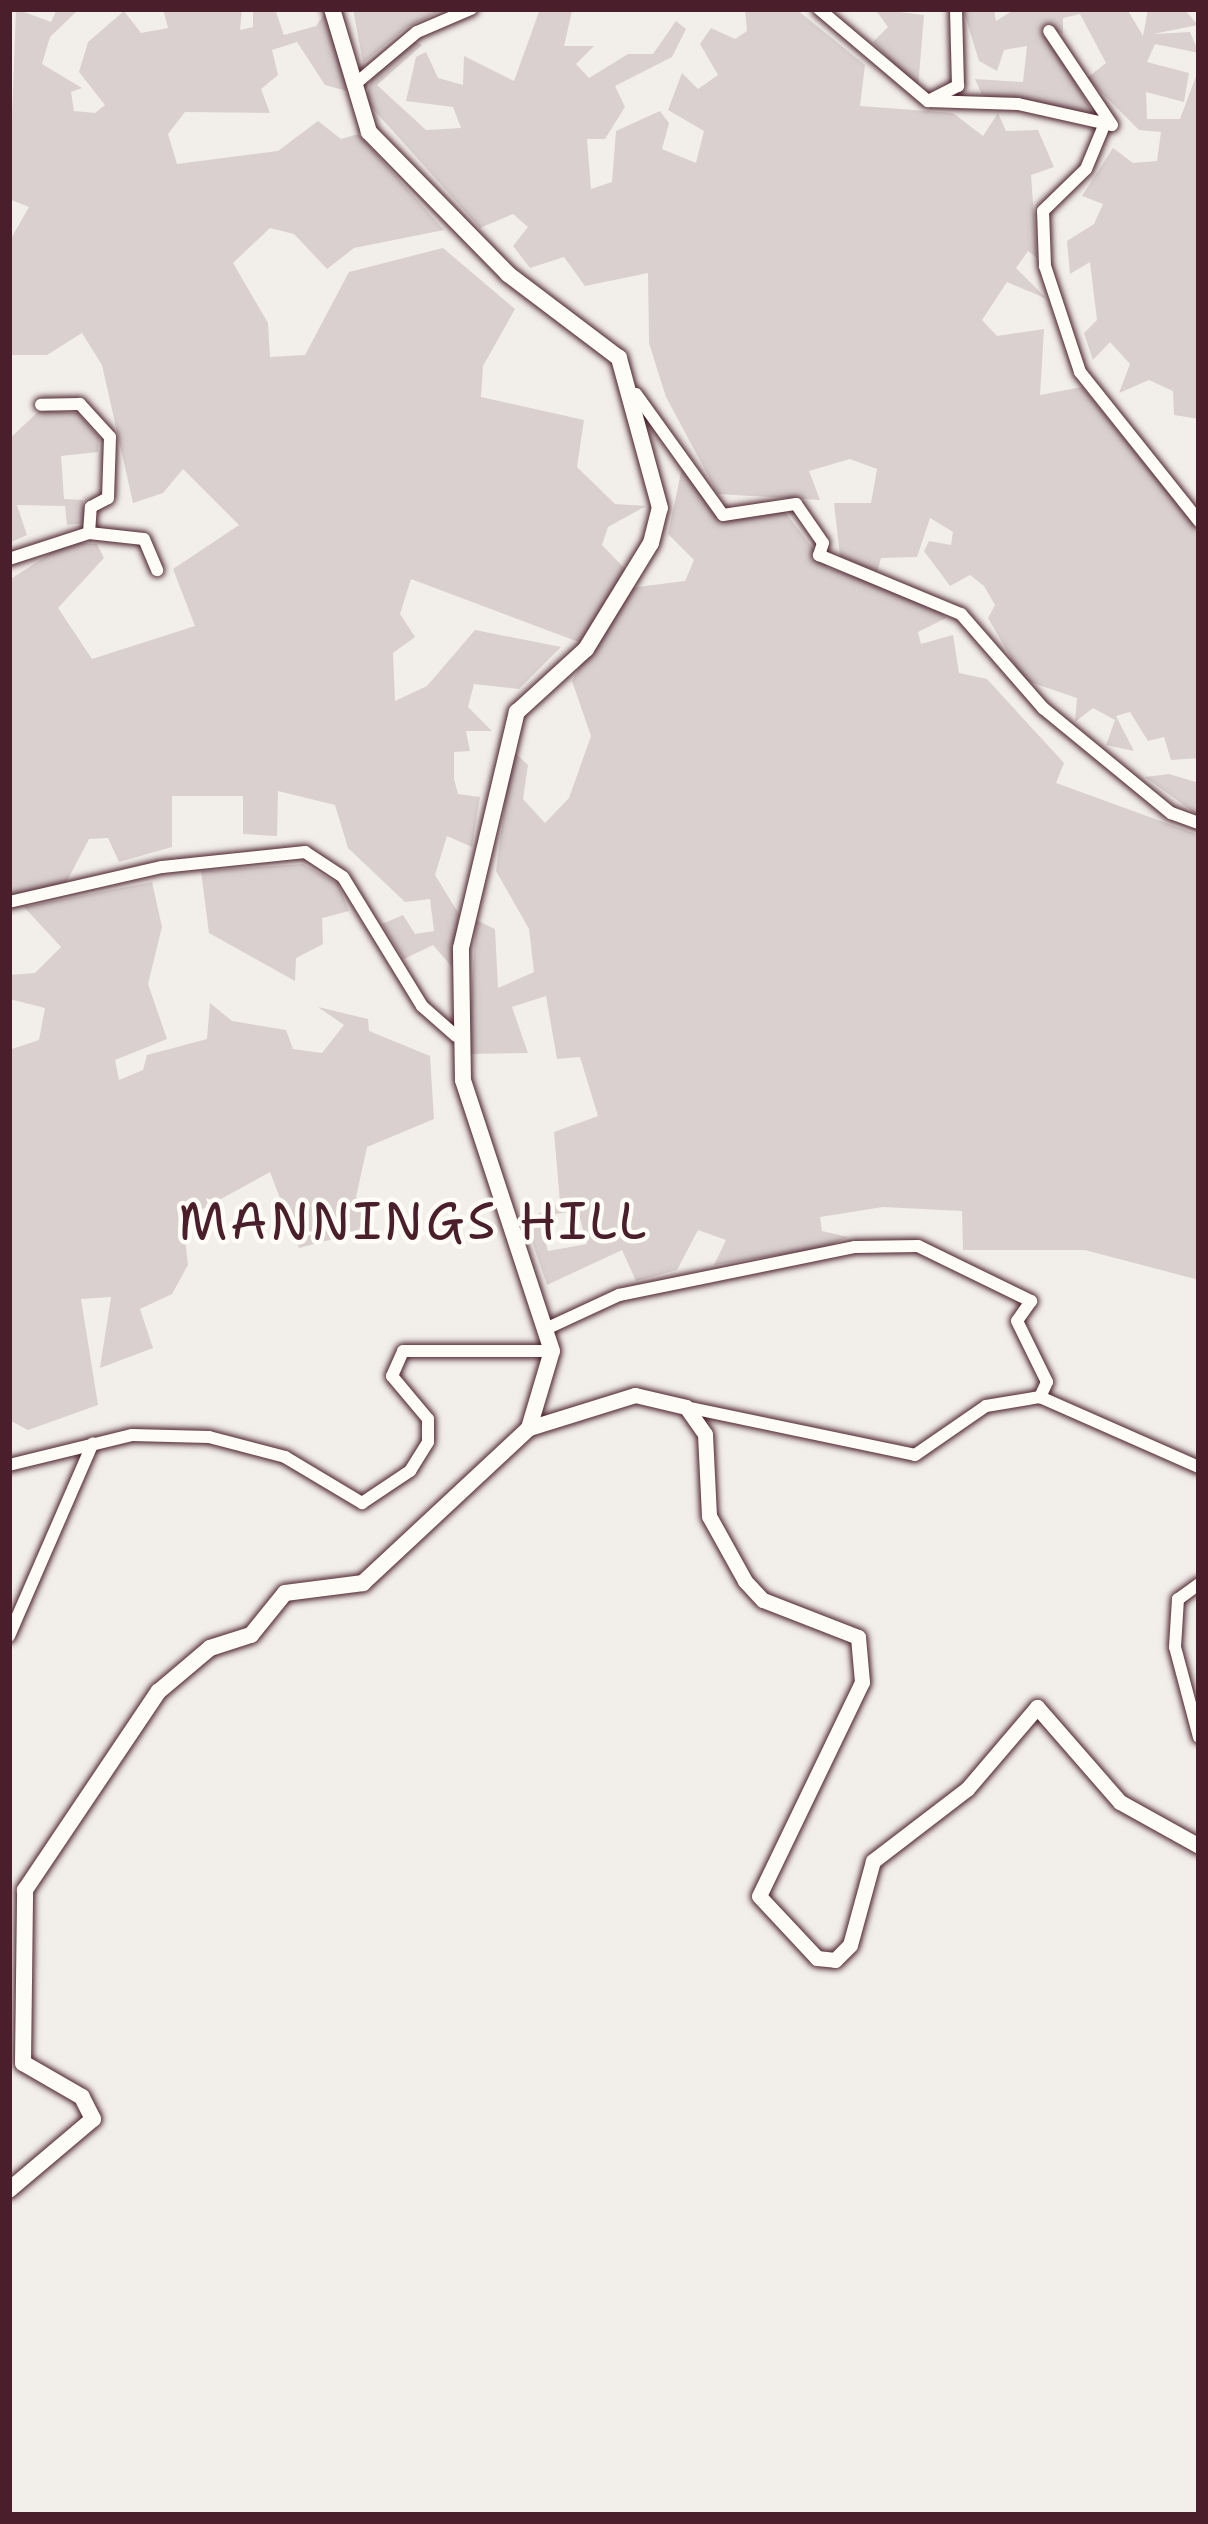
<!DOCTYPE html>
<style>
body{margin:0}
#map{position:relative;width:1208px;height:2524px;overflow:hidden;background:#f2efeb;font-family:"Shantell Sans",sans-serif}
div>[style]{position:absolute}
.green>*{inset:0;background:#d9d0cf}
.roads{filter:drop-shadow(0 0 3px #4a1f2b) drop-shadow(0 0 3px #4a1f2b)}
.minor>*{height:12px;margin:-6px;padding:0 6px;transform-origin:6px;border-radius:6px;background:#fdfcf7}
.tertiary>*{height:15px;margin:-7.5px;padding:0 7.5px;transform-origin:7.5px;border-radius:7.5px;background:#fdfcf7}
.secondary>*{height:16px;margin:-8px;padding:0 8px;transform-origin:8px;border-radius:8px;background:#fdfcf7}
span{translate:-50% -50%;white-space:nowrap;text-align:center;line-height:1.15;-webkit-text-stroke:9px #fdfcf7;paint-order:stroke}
.quarter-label{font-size:51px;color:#4a1f2b;letter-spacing:3px}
.frame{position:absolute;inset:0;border:12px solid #4a1f2b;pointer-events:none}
</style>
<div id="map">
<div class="green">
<i style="clip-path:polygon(16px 9px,51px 22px,57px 9px,79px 9px,50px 37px,42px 64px,82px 88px,71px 92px,74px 111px,95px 113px,105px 105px,79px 72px,88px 42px,124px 11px,141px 33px,168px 28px,163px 9px,242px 9px,240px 30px,253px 27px,253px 9px,275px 9px,284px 35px,316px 26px,328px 9px,347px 91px,325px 85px,297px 42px,272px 50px,278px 75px,261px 89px,270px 113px,185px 112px,168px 134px,177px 164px,278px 151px,318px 121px,341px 139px,358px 134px,444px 230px,354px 248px,327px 269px,294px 234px,270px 228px,233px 263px,268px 323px,270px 357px,305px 355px,349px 272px,443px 248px,515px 309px,483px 366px,481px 397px,584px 420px,577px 467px,615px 504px,646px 506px,608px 527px,602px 545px,626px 570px,584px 644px,411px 579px,400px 614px,415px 637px,393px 653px,395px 701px,427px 686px,475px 630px,561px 647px,519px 689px,474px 684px,468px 707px,492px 731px,466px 731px,470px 751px,454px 752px,454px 779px,458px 794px,480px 797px,472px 847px,447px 836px,435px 875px,459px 914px,452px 967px,433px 945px,404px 959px,382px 924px,403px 915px,415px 934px,434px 931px,430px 899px,405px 902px,348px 848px,335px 805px,278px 791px,277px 836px,243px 834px,243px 796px,172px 796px,172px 847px,119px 862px,108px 838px,89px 839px,66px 883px,9px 897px,9px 580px,68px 542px,97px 544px,104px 558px,58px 608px,92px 659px,195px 626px,173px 569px,239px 525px,183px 469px,163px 493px,133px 503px,102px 365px,82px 333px,47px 355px,9px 355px,9px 242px,29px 207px,9px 199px)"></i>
<i style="clip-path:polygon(444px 9px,407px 27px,363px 63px,353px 9px)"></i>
<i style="clip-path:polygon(540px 9px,572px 11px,564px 46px,594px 46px,576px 64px,589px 78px,628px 54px,653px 54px,676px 21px,686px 29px,672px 57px,615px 86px,625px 107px,605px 139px,587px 139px,591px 189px,612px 182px,616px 131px,660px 111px,669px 123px,662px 149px,696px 163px,704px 131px,668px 110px,682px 73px,698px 89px,718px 75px,700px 44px,711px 28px,735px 39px,747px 31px,745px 9px,796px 9px,865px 65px,860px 106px,953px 113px,983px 136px,998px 113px,1006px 131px,1038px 130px,1054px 167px,1031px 175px,1037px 258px,1028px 251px,1016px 268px,1047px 299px,1007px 282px,982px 320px,997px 336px,1044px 329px,1040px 395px,1082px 387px,1199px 530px,1199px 758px,1171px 760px,1164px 737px,1148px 741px,1130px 712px,1116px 716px,1134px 751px,1106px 745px,1115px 720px,1093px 708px,1075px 722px,1077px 698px,1024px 680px,988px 618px,995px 605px,984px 586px,970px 575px,950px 586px,924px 551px,929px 541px,951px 545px,953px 532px,930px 518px,917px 557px,881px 558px,877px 572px,840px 556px,834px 503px,871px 503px,877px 469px,850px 459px,809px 471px,820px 500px,718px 494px,666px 397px,649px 343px,648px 273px,585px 286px,564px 257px,530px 268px,513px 246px,528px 227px,513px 214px,480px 228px,365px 100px,374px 72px,414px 41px,422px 45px,377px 85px,426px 130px,461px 128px,453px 107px,406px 101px,416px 57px,426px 52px,438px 78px,463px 85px,464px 56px,514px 81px)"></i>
<i style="clip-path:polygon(875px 9px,924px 15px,918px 88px,873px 42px,888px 27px)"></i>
<i style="clip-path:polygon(963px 9px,994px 9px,996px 21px,1015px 9px,1127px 9px,1143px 36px,1148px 9px,1184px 9px,1198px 25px,1153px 34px,1190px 32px,1199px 53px,1155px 44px,1147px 62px,1189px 73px,1184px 102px,1146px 92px,1147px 119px,1180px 119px,1199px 68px,1199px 419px,1174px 415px,1173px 391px,1149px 380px,1119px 393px,1130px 364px,1110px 342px,1093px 360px,1084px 333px,1097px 320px,1090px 262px,1070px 274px,1067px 241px,1094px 224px,1103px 204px,1082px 196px,1113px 148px,1133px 163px,1157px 161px,1161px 132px,1139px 130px,1087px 78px,1106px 63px,1080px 14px,1063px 18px,1063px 34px,1043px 26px,1095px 117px,982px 95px,975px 79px,1023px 82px,1027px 46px,1004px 50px,997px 71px,979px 61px)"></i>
<i style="clip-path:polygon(39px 411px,78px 413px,99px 437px,98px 452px,61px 456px,64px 499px,83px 500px,85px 523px,67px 525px,65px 506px,17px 505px,27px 535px,9px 543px,9px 439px)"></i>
<i style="clip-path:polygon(682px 468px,723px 515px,785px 512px,828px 568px,933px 602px,946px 618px,918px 632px,921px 644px,953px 635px,959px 673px,987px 679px,1064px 763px,1056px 783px,1199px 835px,1199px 1280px,1085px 1250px,963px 1250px,962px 1211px,883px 1207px,820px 1217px,822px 1231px,848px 1237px,823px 1248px,714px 1265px,726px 1240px,698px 1230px,677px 1270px,636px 1281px,622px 1250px,547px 1285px,525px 1221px,540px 1224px,548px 1251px,587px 1244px,578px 1211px,532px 1217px,560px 1202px,554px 1132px,598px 1116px,580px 1057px,557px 1059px,546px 996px,512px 1007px,528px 1053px,468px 1054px,476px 920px,495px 929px,498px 988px,534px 972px,529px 929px,496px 871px,512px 750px,528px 765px,523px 799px,545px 823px,569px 798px,591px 736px,572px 681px,621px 589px,685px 581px,694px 560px,668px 534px)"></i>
<i style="clip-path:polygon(1169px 774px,1199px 783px,1199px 816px,1145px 777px)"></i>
<i style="clip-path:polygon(303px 864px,338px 884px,349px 911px,322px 918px,323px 944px,296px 958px,295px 981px,209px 933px,201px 871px)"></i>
<i style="clip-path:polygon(152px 882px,162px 927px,148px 984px,167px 1039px,115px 1060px,119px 1080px,143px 1070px,147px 1055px,207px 1039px,210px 1003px,232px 1021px,286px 1030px,293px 1049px,322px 1053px,344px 1025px,318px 1007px,368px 1019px,369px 1031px,430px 1056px,434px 1119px,367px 1147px,356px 1197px,370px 1215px,356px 1233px,299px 1248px,270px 1172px,183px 1220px,188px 1265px,172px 1294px,140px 1309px,153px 1348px,100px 1368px,111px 1297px,81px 1299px,98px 1405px,28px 1430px,9px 1420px,9px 1050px,39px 1040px,45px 1008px,9px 999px,9px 975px,35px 973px,61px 947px,24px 907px)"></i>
</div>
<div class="roads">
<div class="minor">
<i style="left:819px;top:9px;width:143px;rotate:40.2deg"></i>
<i style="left:928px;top:101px;width:34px;rotate:-27deg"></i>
<i style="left:958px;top:86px;width:77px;rotate:-91.5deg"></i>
<i style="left:354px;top:85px;width:82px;rotate:-40.1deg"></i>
<i style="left:417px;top:32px;width:59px;rotate:-23.1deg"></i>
<i style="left:928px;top:101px;width:90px;rotate:1.9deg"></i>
<i style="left:1018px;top:104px;width:96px;rotate:12.6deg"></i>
<i style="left:1112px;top:125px;width:113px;rotate:-123.8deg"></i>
<i style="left:1103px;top:128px;width:44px;rotate:112.5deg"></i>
<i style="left:1086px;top:169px;width:60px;rotate:135.7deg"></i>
<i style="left:1043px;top:211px;width:55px;rotate:87.9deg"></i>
<i style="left:1045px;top:266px;width:112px;rotate:71.7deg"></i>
<i style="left:1080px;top:372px;width:191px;rotate:51.4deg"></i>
<i style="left:636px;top:394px;width:149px;rotate:54.3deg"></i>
<i style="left:723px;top:515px;width:74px;rotate:-8.6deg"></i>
<i style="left:796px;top:504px;width:47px;rotate:55.3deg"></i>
<i style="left:823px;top:543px;width:13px;rotate:108deg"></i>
<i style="left:819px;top:555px;width:154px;rotate:22.6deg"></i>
<i style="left:961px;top:614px;width:125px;rotate:48.9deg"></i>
<i style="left:1043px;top:708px;width:166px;rotate:39.4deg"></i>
<i style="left:1171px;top:813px;width:30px;rotate:20deg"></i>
<i style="left:89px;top:533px;width:55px;rotate:6.2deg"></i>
<i style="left:144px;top:539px;width:34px;rotate:67deg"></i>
<i style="left:9px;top:559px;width:84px;rotate:-18deg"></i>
<i style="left:89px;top:533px;width:26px;rotate:-86deg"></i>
<i style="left:91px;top:507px;width:19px;rotate:-28deg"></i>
<i style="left:108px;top:498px;width:61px;rotate:-88.1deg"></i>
<i style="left:110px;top:437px;width:45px;rotate:-132.3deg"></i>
<i style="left:80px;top:404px;width:39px;rotate:179deg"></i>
<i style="left:9px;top:902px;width:157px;rotate:-12.9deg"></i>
<i style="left:162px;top:867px;width:144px;rotate:-6deg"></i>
<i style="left:305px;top:852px;width:45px;rotate:33.3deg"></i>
<i style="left:343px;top:877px;width:151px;rotate:58.5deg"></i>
<i style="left:422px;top:1006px;width:45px;rotate:41.4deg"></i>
<i style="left:550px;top:1327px;width:76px;rotate:-24.9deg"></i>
<i style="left:619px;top:1295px;width:241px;rotate:-11.5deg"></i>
<i style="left:855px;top:1247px;width:63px;rotate:-0.9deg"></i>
<i style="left:918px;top:1246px;width:126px;rotate:26deg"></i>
<i style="left:1031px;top:1301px;width:24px;rotate:125deg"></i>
<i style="left:1017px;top:1321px;width:68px;rotate:63.8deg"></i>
<i style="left:1047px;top:1382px;width:17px;rotate:115deg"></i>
<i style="left:686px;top:1407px;width:234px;rotate:11.8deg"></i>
<i style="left:915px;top:1455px;width:86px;rotate:-34.6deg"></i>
<i style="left:986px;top:1406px;width:55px;rotate:-9.5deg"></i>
<i style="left:1040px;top:1397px;width:174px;rotate:23.8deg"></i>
<i style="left:9px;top:1465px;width:127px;rotate:-13.7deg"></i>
<i style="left:132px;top:1435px;width:77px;rotate:1.5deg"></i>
<i style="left:209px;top:1437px;width:79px;rotate:14.7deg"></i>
<i style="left:285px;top:1457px;width:90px;rotate:30.9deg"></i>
<i style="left:362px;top:1503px;width:58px;rotate:-33.7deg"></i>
<i style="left:410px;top:1471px;width:34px;rotate:-58deg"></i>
<i style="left:428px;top:1442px;width:23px;rotate:-90deg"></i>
<i style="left:428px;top:1419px;width:56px;rotate:-129.9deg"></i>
<i style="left:392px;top:1376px;width:27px;rotate:-66deg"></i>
<i style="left:403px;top:1351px;width:149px"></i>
<i style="left:1199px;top:1584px;width:26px;rotate:144deg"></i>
<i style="left:1178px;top:1599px;width:48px;rotate:93.6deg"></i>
<i style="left:1175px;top:1647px;width:93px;rotate:75.1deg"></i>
<i style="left:9px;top:1636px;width:210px;rotate:-66.5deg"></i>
</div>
<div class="tertiary">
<i style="left:529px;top:1428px;width:111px;rotate:-17.3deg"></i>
<i style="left:635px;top:1395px;width:52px;rotate:13.2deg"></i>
<i style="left:686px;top:1407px;width:33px;rotate:55deg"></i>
<i style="left:705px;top:1434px;width:82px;rotate:87.2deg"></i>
<i style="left:709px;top:1516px;width:74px;rotate:61deg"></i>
<i style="left:745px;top:1581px;width:26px;rotate:47deg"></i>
<i style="left:763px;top:1600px;width:102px;rotate:21.3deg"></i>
<i style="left:858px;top:1637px;width:45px;rotate:84.9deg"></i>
<i style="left:862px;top:1682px;width:237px;rotate:115.7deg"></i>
<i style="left:759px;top:1896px;width:85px;rotate:46.9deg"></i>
<i style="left:817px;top:1958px;width:18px;rotate:6deg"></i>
<i style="left:835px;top:1960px;width:21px;rotate:-45deg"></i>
<i style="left:850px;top:1945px;width:87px;rotate:-74.7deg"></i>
<i style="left:873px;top:1861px;width:118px;rotate:-37.5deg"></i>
<i style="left:967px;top:1789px;width:108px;rotate:-49.5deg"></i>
<i style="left:1037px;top:1707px;width:126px;rotate:48.9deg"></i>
<i style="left:1120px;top:1802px;width:90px;rotate:29.1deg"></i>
</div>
<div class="secondary">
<i style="left:9px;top:2190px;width:110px;rotate:-40.2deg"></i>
<i style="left:93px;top:2119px;width:25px;rotate:-117deg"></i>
<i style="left:82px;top:2097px;width:68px;rotate:-150deg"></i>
<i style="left:23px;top:2063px;width:173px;rotate:-89.3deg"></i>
<i style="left:25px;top:1890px;width:239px;rotate:-56.1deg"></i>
<i style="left:158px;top:1692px;width:68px;rotate:-40.2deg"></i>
<i style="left:210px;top:1648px;width:43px;rotate:-17.6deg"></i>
<i style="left:251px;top:1635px;width:54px;rotate:-51deg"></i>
<i style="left:285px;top:1593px;width:79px;rotate:-7.3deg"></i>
<i style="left:363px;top:1583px;width:227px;rotate:-43deg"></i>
<i style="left:529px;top:1428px;width:80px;rotate:-73.4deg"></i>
<i style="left:552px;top:1351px;width:285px;rotate:-108.2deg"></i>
<i style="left:463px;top:1080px;width:132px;rotate:-90.9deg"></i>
<i style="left:461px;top:948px;width:243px;rotate:-76.7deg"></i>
<i style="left:517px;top:712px;width:93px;rotate:-42.4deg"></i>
<i style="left:586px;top:649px;width:124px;rotate:-58.5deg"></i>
<i style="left:651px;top:543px;width:36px;rotate:-76deg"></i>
<i style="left:660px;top:508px;width:156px;rotate:-105.3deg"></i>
<i style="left:619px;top:358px;width:139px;rotate:-142.9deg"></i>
<i style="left:508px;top:274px;width:199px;rotate:-134.4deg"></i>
<i style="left:369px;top:132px;width:128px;rotate:-106.7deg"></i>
</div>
</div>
<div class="quarter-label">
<span style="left:414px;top:1221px">MANNINGS HILL</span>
</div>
<div class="frame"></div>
</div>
